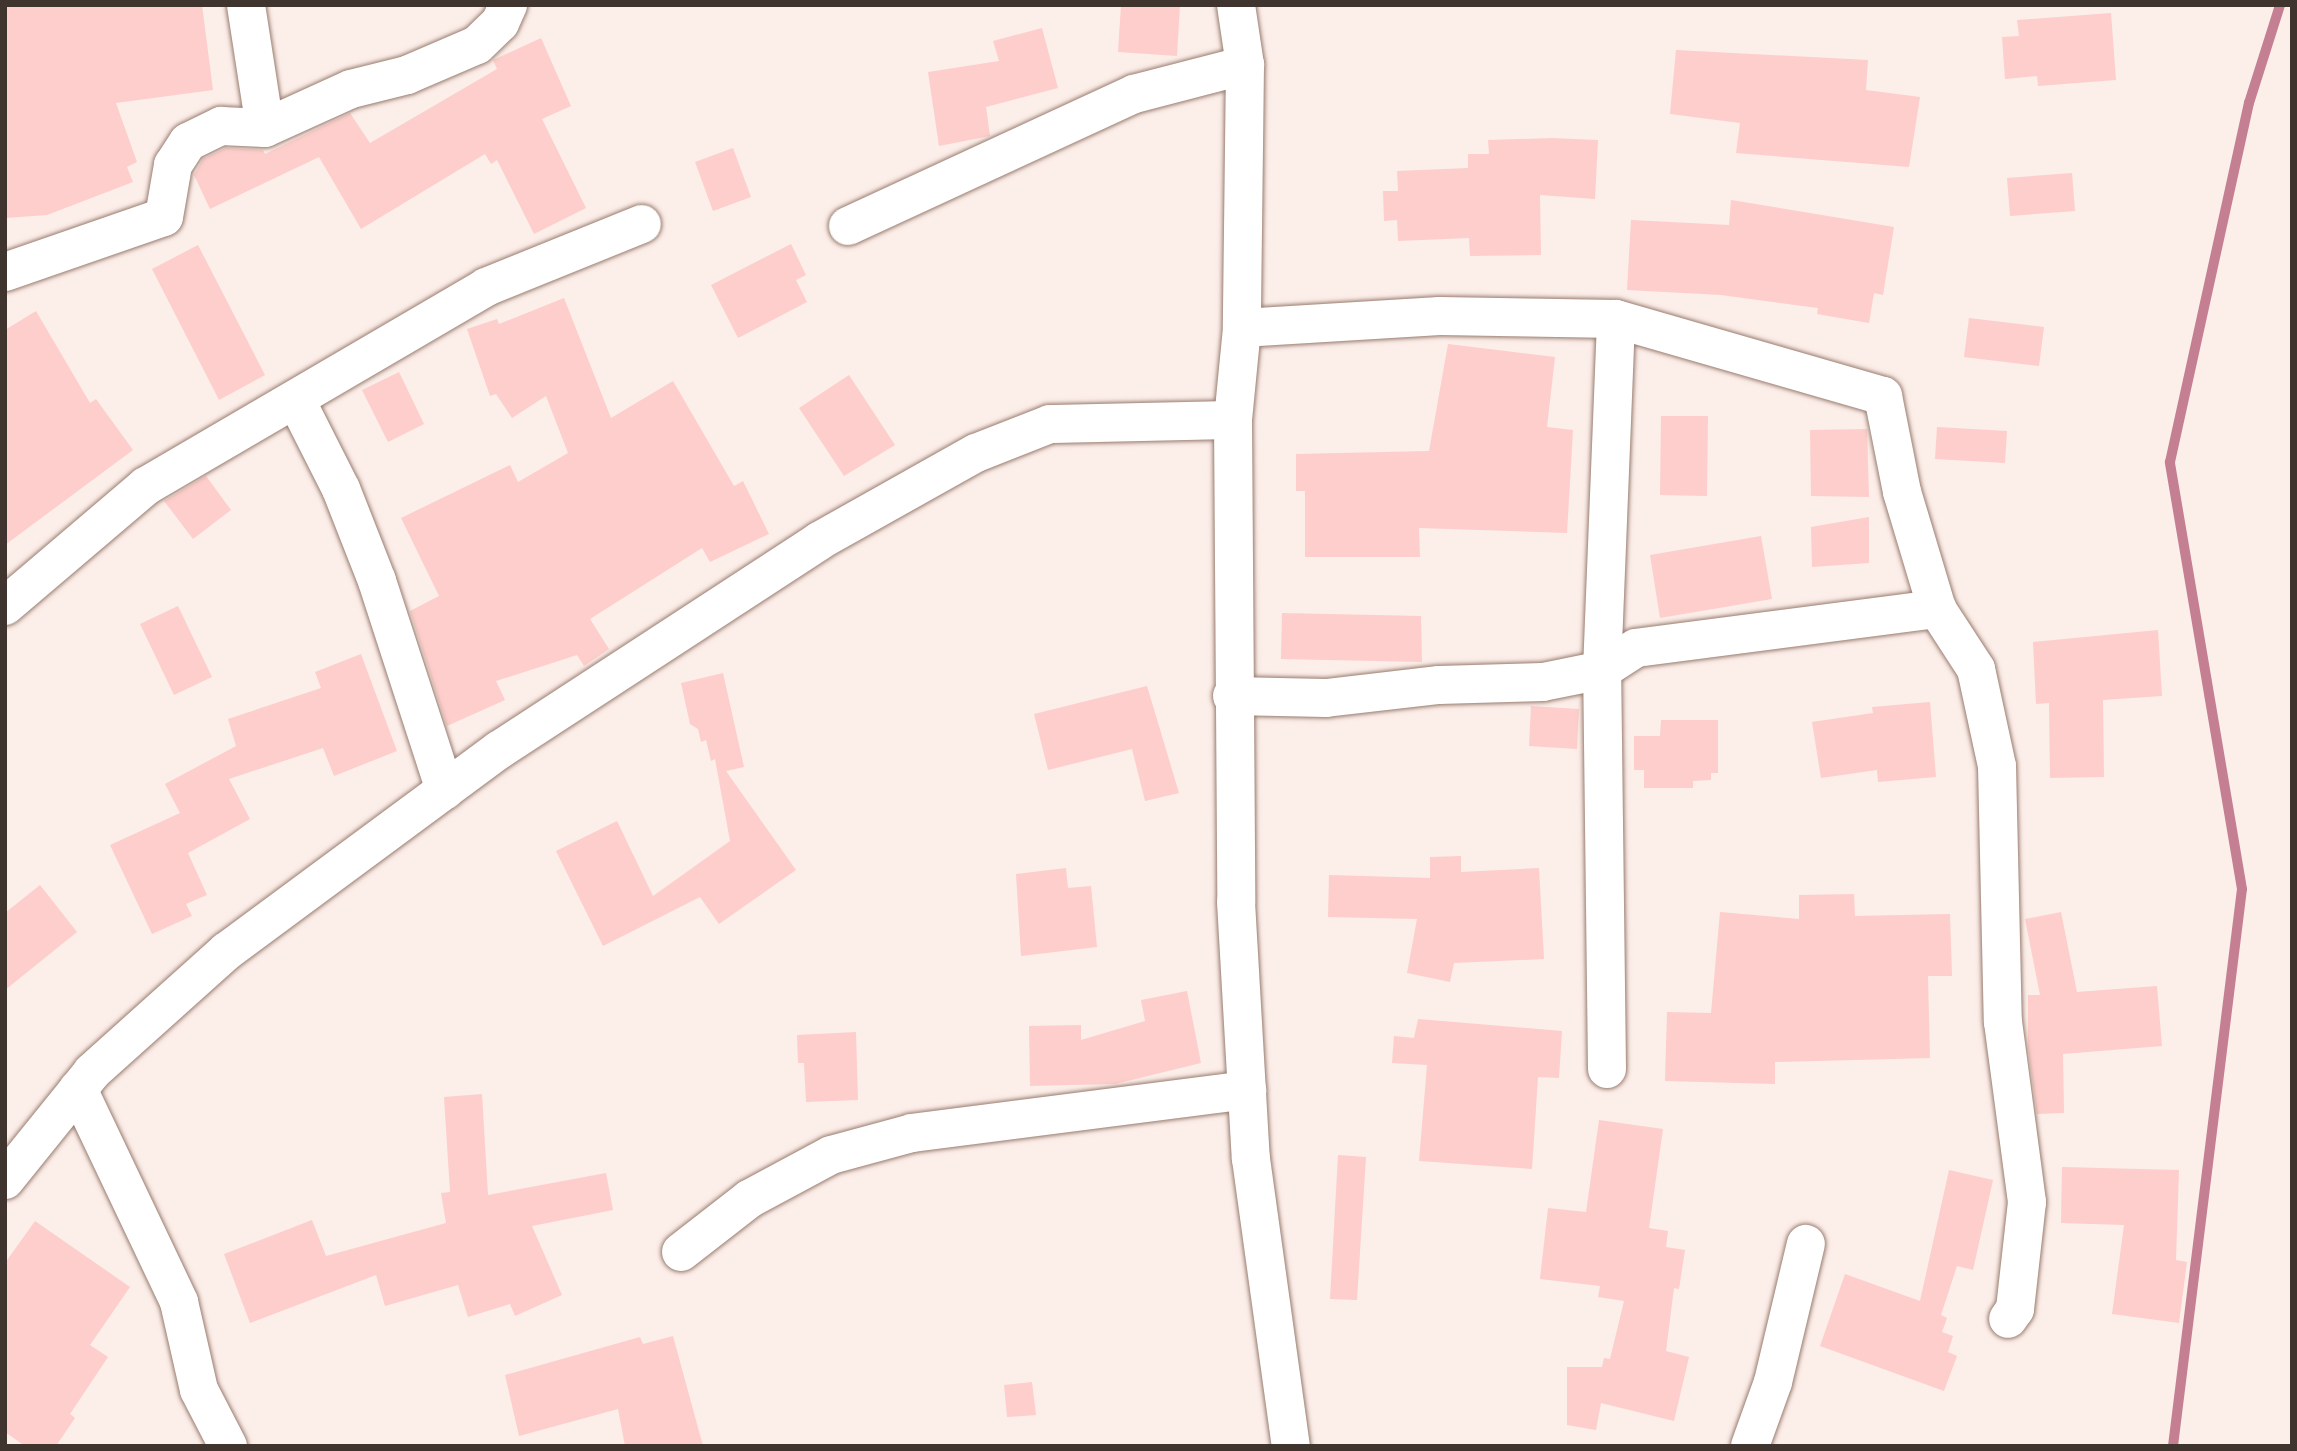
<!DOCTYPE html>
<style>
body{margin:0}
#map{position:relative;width:2297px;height:1451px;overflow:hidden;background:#fceee9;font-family:"Asap Condensed",sans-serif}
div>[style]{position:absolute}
.stream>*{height:10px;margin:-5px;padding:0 5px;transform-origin:5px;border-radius:5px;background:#c47f93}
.building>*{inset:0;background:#fdcecb}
.roads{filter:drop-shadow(0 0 2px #997c6f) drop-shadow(0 0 2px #997c6f)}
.street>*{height:38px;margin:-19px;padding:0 19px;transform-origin:19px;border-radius:19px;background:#fff}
.secondary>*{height:38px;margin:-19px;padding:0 19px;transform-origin:19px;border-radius:19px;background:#fff}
span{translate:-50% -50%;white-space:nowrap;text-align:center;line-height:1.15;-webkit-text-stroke:5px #fff;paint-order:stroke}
.frame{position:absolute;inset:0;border:7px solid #40342e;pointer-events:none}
</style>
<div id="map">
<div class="stream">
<i style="left:2173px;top:1446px;width:561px;rotate:-82.94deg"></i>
<i style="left:2242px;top:889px;width:433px;rotate:-99.6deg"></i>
<i style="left:2170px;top:462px;width:368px;rotate:-77.6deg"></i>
<i style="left:2249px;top:103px;width:103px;rotate:-72.4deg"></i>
</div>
<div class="building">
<i style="clip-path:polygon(5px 5px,202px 5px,213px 90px,116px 103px,137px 162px,127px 167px,133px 182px,47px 215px,5px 218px)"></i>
<i style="clip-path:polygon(1121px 5px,1180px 5px,1177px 56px,1118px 52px)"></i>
<i style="clip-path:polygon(2111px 13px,2116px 80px,2038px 86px,2037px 76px,2005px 79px,2002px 37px,2019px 36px,2017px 20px)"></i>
<i style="clip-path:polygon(1042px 28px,1058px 88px,986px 107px,990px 136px,939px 146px,928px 72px,999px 61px,993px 41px)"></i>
<i style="clip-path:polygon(541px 38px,571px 106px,542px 119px,586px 208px,534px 234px,497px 160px,491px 164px,485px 154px,361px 229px,319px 157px,210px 209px,194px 175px,203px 159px,226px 148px,263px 150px,265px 154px,350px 113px,370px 143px,497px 69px,493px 60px)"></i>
<i style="clip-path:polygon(1676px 50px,1868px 60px,1866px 90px,1920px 97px,1909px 167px,1736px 153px,1740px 123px,1670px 114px)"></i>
<i style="clip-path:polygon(1552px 138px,1598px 140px,1595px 199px,1540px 195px,1541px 255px,1470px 256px,1469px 238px,1398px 241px,1397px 220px,1384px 221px,1383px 191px,1398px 191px,1397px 171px,1468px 168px,1468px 154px,1489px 154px,1488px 140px)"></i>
<i style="clip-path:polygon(733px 148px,751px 197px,713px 211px,695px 162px)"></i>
<i style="clip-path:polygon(2072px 173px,2075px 211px,2010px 216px,2007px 178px)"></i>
<i style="clip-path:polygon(1731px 200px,1894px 227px,1883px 295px,1874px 293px,1869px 323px,1817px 314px,1818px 308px,1721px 295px,1627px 290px,1631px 220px,1729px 225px)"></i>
<i style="clip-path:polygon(791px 244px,806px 275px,796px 280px,807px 302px,738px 338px,711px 285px)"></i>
<i style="clip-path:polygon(198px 245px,265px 375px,219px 400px,152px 269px)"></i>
<i style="clip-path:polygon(564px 298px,611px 418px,673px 381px,734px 486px,743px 481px,769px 534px,710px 562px,702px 548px,590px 619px,609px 649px,584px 666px,577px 655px,496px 681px,505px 700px,447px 726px,410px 611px,439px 596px,401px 518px,510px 465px,518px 482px,568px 453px,546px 396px,512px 418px,496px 394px,490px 396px,467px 329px,497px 319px,499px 324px)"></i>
<i style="clip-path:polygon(36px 311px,90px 403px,96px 399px,133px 450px,5px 545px,5px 330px)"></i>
<i style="clip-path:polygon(1969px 318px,2044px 327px,2039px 366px,1964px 357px)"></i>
<i style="clip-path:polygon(1448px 344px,1555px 357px,1547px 427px,1573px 430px,1567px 533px,1419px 528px,1420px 557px,1305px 557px,1305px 491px,1296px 491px,1296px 454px,1429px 451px)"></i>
<i style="clip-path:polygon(399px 372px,424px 424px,388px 442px,362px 390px)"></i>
<i style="clip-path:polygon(849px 375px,895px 445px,844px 476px,799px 408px)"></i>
<i style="clip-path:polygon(1661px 416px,1708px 416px,1707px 496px,1660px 495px)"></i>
<i style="clip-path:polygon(1937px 427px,2007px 431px,2005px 463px,1935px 459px)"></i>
<i style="clip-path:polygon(1867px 429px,1869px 497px,1811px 496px,1810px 430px)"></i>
<i style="clip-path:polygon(206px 476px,231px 510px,193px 539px,164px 501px)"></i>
<i style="clip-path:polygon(1869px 517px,1869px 563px,1812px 567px,1811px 527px)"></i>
<i style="clip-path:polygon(1761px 536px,1772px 599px,1660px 618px,1650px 555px)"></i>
<i style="clip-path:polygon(178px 606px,212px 677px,174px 695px,140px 624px)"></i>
<i style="clip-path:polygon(1282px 613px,1421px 616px,1422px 662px,1281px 659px)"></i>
<i style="clip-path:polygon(2158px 630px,2162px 696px,2103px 700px,2104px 777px,2050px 778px,2049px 703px,2036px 704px,2033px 642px)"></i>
<i style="clip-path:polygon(361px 654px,397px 751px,334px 776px,323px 748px,229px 779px,250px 819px,188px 853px,207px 895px,186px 904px,192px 916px,152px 934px,110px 845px,180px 813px,165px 784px,236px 746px,228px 719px,321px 688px,315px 672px)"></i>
<i style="clip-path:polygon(723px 673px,744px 767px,726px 771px,796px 870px,719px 924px,700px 897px,603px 946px,556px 851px,617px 821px,653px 896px,730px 841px,715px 759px,711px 761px,706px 740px,701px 742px,698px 729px,690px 724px,681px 683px)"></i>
<i style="clip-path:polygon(1147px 686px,1179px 793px,1145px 801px,1132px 749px,1048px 770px,1034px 714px)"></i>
<i style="clip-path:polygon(1930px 702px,1936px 777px,1878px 782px,1877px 770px,1821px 778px,1812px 722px,1873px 713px,1872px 707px)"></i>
<i style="clip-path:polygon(1531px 706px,1579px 709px,1577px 749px,1529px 746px)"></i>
<i style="clip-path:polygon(1661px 720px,1718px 720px,1718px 773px,1711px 773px,1711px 780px,1693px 781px,1693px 788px,1644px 788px,1644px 770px,1634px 770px,1634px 736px,1660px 736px)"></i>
<i style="clip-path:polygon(1461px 856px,1461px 872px,1539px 868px,1544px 959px,1454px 963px,1450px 982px,1407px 973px,1417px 919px,1328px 917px,1329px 875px,1430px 878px,1430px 857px)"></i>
<i style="clip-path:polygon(1066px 868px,1068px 888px,1091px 886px,1097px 947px,1021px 956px,1016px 874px)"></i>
<i style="clip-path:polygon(40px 885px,77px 932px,5px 990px,5px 913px)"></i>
<i style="clip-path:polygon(1854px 894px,1855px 916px,1950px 914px,1952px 976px,1928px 976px,1930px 1058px,1775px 1062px,1775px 1084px,1665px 1081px,1667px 1012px,1711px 1013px,1720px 912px,1799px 919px,1799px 895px)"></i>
<i style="clip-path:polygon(2061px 912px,2077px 992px,2157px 986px,2162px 1046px,2063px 1054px,2064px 1113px,2037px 1114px,2028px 1047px,2028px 995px,2040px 995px,2025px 919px)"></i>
<i style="clip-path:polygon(1187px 991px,1201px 1063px,1115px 1084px,1030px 1086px,1029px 1026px,1081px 1025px,1081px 1040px,1145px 1021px,1141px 1000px)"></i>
<i style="clip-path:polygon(1418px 1019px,1562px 1031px,1559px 1078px,1538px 1077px,1532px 1169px,1419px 1161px,1427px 1065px,1392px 1063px,1394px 1036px,1414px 1038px)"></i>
<i style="clip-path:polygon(856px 1032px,858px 1100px,806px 1102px,804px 1063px,798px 1063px,797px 1035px)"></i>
<i style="clip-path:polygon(482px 1094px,488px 1195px,606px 1173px,613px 1210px,532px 1226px,562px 1295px,515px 1316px,510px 1304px,468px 1317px,458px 1285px,385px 1306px,376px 1275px,250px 1323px,224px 1254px,312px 1220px,326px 1256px,446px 1223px,441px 1193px,450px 1192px,444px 1097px)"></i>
<i style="clip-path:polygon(1599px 1120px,1663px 1129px,1649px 1228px,1668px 1231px,1666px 1247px,1685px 1250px,1679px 1289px,1674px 1288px,1666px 1351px,1689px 1357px,1674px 1421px,1601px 1403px,1596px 1430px,1567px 1425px,1567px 1367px,1602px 1367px,1604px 1358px,1610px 1359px,1624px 1301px,1598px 1297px,1600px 1286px,1540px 1279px,1548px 1208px,1586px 1212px)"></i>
<i style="clip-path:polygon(1338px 1155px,1366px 1157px,1357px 1300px,1330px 1299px)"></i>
<i style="clip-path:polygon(2062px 1167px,2179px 1170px,2176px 1260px,2187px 1262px,2179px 1323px,2112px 1314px,2124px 1225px,2061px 1223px)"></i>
<i style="clip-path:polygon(1949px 1170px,1993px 1180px,1973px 1270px,1957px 1266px,1941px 1315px,1947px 1318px,1942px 1332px,1953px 1336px,1948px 1352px,1957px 1356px,1944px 1391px,1820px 1346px,1845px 1274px,1920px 1301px)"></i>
<i style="clip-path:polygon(35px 1221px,130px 1287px,90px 1345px,108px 1357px,70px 1414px,75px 1418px,56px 1446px,25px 1446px,5px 1432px,5px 1263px)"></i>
<i style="clip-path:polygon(673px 1336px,703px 1446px,625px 1446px,618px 1409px,519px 1436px,505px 1375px,640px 1337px,643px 1344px)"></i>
<i style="clip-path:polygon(1032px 1382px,1036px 1415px,1007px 1417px,1004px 1385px)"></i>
</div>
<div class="roads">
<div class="street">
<i style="left:246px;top:5px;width:124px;rotate:81.2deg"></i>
<i style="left:848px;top:226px;width:315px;rotate:-24.8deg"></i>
<i style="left:1134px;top:94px;width:115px;rotate:-14.6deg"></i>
<i style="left:5px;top:272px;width:168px;rotate:-19.1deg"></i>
<i style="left:164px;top:217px;width:53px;rotate:-80.2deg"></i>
<i style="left:173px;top:165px;width:27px;rotate:-57deg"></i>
<i style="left:188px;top:142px;width:37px;rotate:-26deg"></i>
<i style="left:221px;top:126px;width:44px;rotate:2.6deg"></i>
<i style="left:265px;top:128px;width:94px;rotate:-24.4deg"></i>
<i style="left:351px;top:89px;width:58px;rotate:-14deg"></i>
<i style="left:407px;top:75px;width:76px;rotate:-23.2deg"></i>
<i style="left:477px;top:45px;width:32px;rotate:-44deg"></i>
<i style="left:500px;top:23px;width:20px;rotate:-66deg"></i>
<i style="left:1242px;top:328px;width:198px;rotate:-3.5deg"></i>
<i style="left:1440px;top:316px;width:176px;rotate:1deg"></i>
<i style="left:1616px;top:319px;width:278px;rotate:16.1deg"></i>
<i style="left:1883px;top:396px;width:98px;rotate:78.8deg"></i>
<i style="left:1902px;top:492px;width:122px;rotate:73.3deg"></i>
<i style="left:1937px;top:609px;width:72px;rotate:57deg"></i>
<i style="left:1976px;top:669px;width:99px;rotate:77.8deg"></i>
<i style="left:1997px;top:766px;width:256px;rotate:88.7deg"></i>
<i style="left:2003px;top:1022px;width:182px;rotate:82.4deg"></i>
<i style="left:2027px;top:1202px;width:108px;rotate:96.4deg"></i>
<i style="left:2015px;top:1309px;width:12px;rotate:125deg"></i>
<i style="left:296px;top:400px;width:100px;rotate:63.2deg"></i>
<i style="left:341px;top:489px;width:99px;rotate:68.6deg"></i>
<i style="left:377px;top:581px;width:220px;rotate:72deg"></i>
<i style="left:5px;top:606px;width:185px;rotate:-40.4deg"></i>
<i style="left:146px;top:486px;width:394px;rotate:-30.3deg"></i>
<i style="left:486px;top:287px;width:168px;rotate:-22deg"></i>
<i style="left:1232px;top:696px;width:94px;rotate:1.2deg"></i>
<i style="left:1326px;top:698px;width:114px;rotate:-6.6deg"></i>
<i style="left:1439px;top:685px;width:104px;rotate:-1.7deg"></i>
<i style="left:1543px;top:682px;width:60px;rotate:-11.5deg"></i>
<i style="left:1602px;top:670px;width:40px;rotate:-32.9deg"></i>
<i style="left:1636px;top:648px;width:304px;rotate:-7.4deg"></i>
<i style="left:1607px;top:1069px;width:399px;rotate:-90.7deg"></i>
<i style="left:1602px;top:670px;width:351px;rotate:-87.7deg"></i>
<i style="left:78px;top:1089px;width:236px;rotate:64.6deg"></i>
<i style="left:179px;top:1302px;width:90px;rotate:77.2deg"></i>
<i style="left:199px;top:1390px;width:63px;rotate:62.6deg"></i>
<i style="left:5px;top:1180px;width:139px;rotate:-51.1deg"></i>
<i style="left:92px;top:1072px;width:181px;rotate:-41.9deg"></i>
<i style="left:227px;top:951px;width:338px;rotate:-36.5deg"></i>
<i style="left:499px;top:750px;width:382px;rotate:-33.1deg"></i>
<i style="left:819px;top:541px;width:180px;rotate:-29.3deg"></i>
<i style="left:976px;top:453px;width:79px;rotate:-21.4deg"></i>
<i style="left:1050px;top:424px;width:183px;rotate:-1.3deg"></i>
<i style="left:681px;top:1252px;width:86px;rotate:-37.9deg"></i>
<i style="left:749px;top:1199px;width:93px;rotate:-28.2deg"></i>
<i style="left:831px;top:1155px;width:84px;rotate:-15.2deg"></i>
<i style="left:912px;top:1133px;width:338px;rotate:-7.3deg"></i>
<i style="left:1750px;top:1446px;width:68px;rotate:-70.2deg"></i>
<i style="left:1773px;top:1382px;width:142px;rotate:-76.6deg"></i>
</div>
<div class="secondary">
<i style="left:1236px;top:5px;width:61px;rotate:81.5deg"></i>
<i style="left:1245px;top:65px;width:263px;rotate:90.7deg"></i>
<i style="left:1242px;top:328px;width:92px;rotate:95.6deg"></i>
<i style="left:1233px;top:420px;width:482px;rotate:89.6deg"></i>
<i style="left:1236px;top:902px;width:257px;rotate:86.7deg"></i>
<i style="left:1251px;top:1159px;width:290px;rotate:82.1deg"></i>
</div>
</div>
<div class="frame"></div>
</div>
